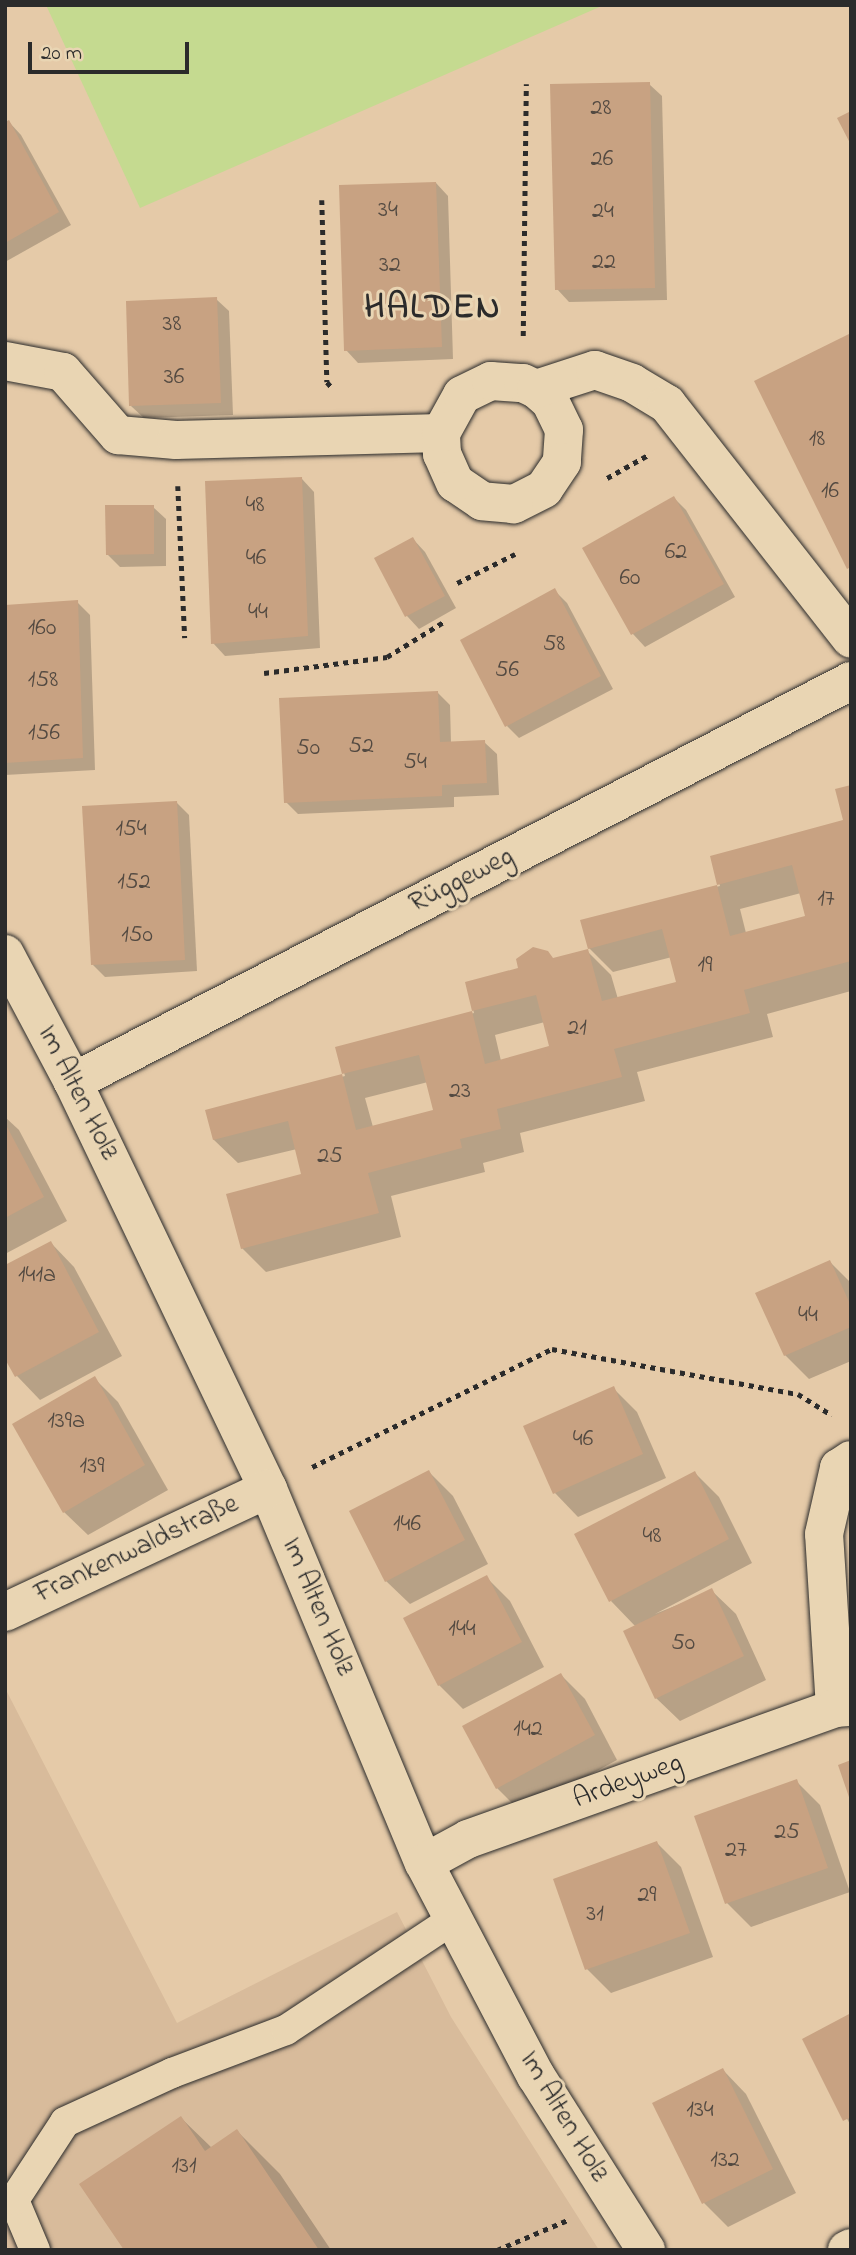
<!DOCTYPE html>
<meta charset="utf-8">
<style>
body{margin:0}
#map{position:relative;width:856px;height:2255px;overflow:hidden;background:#e5caa8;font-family:"Indie Flower",sans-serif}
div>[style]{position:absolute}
.built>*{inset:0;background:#d8bb9b}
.green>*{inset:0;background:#c5da90}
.shadow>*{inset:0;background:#0003}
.building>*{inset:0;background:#c8a282}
.path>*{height:4.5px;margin-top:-2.25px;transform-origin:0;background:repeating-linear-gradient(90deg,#2b2b2b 0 5px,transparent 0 10px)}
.roads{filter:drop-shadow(0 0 2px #2b2b2b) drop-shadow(0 0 2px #2b2b2b)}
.lane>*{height:30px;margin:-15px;padding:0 15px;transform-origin:15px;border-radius:15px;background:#e9d5b3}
.street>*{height:38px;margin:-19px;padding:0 19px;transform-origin:19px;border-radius:19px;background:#e9d5b3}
span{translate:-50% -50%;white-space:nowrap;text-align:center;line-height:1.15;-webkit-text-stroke:6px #e9d5b3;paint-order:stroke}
.number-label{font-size:24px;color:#524941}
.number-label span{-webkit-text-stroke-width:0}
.street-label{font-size:28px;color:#2b2b2b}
.district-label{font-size:35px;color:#2b2b2b;font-weight:700;letter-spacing:2px}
.frame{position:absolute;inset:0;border:7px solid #2b2b2b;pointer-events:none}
.scale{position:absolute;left:28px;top:42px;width:161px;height:32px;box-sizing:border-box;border:4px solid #2b2b2b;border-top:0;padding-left:9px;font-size:21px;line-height:24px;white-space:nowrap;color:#2b2b2b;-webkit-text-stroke:5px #e9d5b3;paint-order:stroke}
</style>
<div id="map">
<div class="built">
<i style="clip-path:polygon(5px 1688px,177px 2023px,397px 1912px,451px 2017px,599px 2250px,5px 2250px)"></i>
</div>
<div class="green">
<i style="clip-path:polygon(46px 5px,604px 5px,140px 208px)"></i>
</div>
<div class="shadow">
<i style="clip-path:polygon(649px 84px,662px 96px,667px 300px,569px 302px,557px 289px)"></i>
<i style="clip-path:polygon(9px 122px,21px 135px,71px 225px,5px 262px)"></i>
<i style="clip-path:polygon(436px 183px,448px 196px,453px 359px,358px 363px,346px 350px)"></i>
<i style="clip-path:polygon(216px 299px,229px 311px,233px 415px,144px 418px,131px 406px)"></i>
<i style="clip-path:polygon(302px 479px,314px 492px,320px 648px,225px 656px,213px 643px)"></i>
<i style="clip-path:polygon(674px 498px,686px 510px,735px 597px,645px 647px,633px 634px,585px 548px)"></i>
<i style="clip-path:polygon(153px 507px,166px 519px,166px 566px,120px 567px,107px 554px)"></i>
<i style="clip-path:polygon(413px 539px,425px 552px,456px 608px,419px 629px,407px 616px,376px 559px)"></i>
<i style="clip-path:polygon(555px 591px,567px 603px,613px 689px,519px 738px,507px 726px)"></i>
<i style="clip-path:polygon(77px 602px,90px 615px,95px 770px,5px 775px,5px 607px)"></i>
<i style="clip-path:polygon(437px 692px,450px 705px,451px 743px,484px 742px,497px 754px,499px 795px,454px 797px,454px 807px,298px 814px,286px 802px)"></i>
<i style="clip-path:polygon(evenodd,851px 786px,851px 991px,767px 1014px,773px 1037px,637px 1072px,645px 1101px,520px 1133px,524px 1152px,483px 1163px,485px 1172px,391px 1196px,401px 1237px,266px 1272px,242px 1248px,303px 1176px,297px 1149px,238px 1163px,214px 1140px,208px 1111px,345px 1076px,337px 1048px,474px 1013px,467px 984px,554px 960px,587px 951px,611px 975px,618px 999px,679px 983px,672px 957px,613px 972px,589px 948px,582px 922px,720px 886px,712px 857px,845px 821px,851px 786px,801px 893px,807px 917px,746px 933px,740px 909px,801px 893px,851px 786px,545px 1022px,551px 1047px,501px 1061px,495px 1035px,545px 1022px,851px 786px,428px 1082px,435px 1111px,373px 1127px,365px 1098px,428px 1082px)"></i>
<i style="clip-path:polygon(176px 802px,189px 815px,197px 971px,105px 977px,93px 965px)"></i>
<i style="clip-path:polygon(5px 1117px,19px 1130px,67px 1221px,5px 1254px)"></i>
<i style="clip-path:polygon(51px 1243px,74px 1267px,122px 1356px,40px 1400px,17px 1376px,5px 1355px)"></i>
<i style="clip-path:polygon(830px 1262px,851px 1283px,851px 1361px,809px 1379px,785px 1355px)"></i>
<i style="clip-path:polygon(95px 1379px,118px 1402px,168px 1490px,88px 1535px,64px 1512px)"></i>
<i style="clip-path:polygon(613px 1388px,637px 1412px,666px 1478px,578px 1517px,555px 1493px)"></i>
<i style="clip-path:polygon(429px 1472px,453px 1496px,488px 1564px,410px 1604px,386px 1581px)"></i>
<i style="clip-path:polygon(695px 1473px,719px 1497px,752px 1563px,655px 1614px,712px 1591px,736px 1614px,766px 1680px,680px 1721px,656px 1698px,636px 1627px,611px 1601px)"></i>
<i style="clip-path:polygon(486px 1577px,510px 1601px,544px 1667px,463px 1709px,439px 1685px)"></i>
<i style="clip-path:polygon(561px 1675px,585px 1699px,617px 1760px,521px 1812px,497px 1788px)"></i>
<i style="clip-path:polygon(796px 1781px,820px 1805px,850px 1892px,751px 1927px,727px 1903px)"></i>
<i style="clip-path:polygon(657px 1843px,681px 1867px,713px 1957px,611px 1993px,587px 1969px,555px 1880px)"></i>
<i style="clip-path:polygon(851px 2016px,851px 2126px,804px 2040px)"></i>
<i style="clip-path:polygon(723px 2070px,746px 2094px,796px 2193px,728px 2227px,704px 2203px,654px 2104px)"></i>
<i style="clip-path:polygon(181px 2118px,212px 2148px,237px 2131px,280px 2174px,331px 2250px,126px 2250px)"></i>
</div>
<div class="building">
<i style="clip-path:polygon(650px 82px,655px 288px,555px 290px,550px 84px)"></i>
<i style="clip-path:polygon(851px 111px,851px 145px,837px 118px)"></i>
<i style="clip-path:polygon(9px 120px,59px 212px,5px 243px,5px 122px)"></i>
<i style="clip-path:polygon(436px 182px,442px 347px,344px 351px,339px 185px)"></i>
<i style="clip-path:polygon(217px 297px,221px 403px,129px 406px,126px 301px)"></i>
<i style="clip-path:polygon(851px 333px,851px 567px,847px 569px,754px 381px)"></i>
<i style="clip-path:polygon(302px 477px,308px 636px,211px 644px,205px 481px)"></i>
<i style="clip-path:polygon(674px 496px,724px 584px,631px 635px,582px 548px)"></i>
<i style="clip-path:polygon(105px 505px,154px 505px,154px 554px,106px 555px)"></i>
<i style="clip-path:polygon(413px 537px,445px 596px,405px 617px,374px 558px)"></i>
<i style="clip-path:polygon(555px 588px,601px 676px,505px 727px,460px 640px)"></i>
<i style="clip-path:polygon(78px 600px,83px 758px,5px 763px,5px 605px)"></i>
<i style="clip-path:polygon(438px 691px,440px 742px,485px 740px,487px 783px,442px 785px,442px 796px,284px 803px,279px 698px)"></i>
<i style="clip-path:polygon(evenodd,851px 785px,851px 961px,744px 990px,750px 1013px,614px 1049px,622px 1077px,497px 1109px,501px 1129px,460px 1139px,462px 1148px,368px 1173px,379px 1213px,241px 1249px,226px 1194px,301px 1174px,288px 1121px,213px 1140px,205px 1110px,342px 1074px,335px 1047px,472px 1011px,485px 1064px,549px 1046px,536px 995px,472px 1011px,465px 982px,518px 968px,516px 959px,533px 947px,548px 951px,553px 958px,588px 949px,602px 1001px,676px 982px,662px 929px,588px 949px,580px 920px,717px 885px,730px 936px,805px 916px,792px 865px,717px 885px,710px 856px,843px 820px,835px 789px,851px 785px,419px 1055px,433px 1110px,356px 1130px,342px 1074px,419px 1055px)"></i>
<i style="clip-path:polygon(177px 801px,185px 960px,91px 965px,82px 806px)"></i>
<i style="clip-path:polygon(5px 1123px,44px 1197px,5px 1218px)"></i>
<i style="clip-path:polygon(51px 1241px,99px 1332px,15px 1377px,5px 1359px,5px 1265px)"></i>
<i style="clip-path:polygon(830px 1260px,851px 1306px,851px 1327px,784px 1356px,755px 1293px)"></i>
<i style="clip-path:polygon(95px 1376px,145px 1465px,63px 1513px,12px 1424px)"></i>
<i style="clip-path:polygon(614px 1386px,643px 1454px,553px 1494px,523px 1426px)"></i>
<i style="clip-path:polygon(429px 1470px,465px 1540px,385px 1582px,349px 1511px)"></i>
<i style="clip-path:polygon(695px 1471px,729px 1539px,609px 1602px,574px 1534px)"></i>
<i style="clip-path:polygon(487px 1575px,522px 1642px,438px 1686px,403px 1618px)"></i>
<i style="clip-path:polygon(712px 1588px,744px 1656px,655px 1699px,623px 1631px)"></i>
<i style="clip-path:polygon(561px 1673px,595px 1735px,496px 1789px,462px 1726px)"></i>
<i style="clip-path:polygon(851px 1760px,851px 1800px,850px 1800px,838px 1765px)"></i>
<i style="clip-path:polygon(797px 1779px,828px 1868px,725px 1904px,694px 1816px)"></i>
<i style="clip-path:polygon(657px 1841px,690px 1933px,585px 1970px,553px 1879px)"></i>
<i style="clip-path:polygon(851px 2013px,851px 2117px,843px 2121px,802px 2039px)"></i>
<i style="clip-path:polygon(723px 2068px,773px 2169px,702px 2204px,652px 2103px)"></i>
<i style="clip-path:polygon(181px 2116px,205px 2151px,237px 2129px,319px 2250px,124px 2250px,79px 2184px)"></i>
</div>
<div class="path">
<i style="left:322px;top:200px;width:182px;rotate:88.4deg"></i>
<i style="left:327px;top:382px;width:9px;rotate:49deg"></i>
<i style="left:523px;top:336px;width:252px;rotate:-89.3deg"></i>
<i style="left:607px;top:478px;width:47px;rotate:-29.3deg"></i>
<i style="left:178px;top:486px;width:152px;rotate:87.4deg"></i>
<i style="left:457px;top:583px;width:65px;rotate:-26.6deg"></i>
<i style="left:264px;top:673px;width:124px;rotate:-7.4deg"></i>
<i style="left:387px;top:657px;width:68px;rotate:-31.8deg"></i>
<i style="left:312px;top:1467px;width:267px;rotate:-26.2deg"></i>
<i style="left:552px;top:1349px;width:250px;rotate:10.4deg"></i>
<i style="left:798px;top:1394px;width:40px;rotate:32deg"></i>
<i style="left:497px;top:2250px;width:79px;rotate:-23deg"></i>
</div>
<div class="roads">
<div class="lane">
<i style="left:35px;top:2250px;width:54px;rotate:-112.8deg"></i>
<i style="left:14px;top:2200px;width:93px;rotate:-56.8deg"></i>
<i style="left:65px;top:2122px;width:118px;rotate:-24.6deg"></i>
<i style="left:172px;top:2073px;width:122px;rotate:-20.7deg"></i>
<i style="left:286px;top:2030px;width:201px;rotate:-33.5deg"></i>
</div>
<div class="street">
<i style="left:5px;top:361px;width:59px;rotate:10.7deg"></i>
<i style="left:63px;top:372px;width:84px;rotate:48.9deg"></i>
<i style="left:118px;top:435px;width:58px;rotate:4.9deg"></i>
<i style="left:176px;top:440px;width:265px;rotate:-1.5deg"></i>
<i style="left:536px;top:389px;width:18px;rotate:41deg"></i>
<i style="left:550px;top:401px;width:32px;rotate:64deg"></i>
<i style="left:564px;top:430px;width:32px;rotate:94deg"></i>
<i style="left:562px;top:462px;width:32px;rotate:124deg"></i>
<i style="left:544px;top:489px;width:34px;rotate:153deg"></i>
<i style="left:514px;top:504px;width:32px;rotate:-175deg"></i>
<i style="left:482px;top:501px;width:32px;rotate:-146deg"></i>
<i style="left:455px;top:483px;width:32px;rotate:-114deg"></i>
<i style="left:442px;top:454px;width:21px;rotate:-93deg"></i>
<i style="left:441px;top:433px;width:43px;rotate:-61.1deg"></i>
<i style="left:462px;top:395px;width:32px;rotate:-26deg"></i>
<i style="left:491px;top:381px;width:32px;rotate:4deg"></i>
<i style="left:523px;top:383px;width:14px;rotate:25deg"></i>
<i style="left:536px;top:389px;width:62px;rotate:-17.9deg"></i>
<i style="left:595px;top:370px;width:39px;rotate:19deg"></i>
<i style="left:632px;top:383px;width:41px;rotate:31deg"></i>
<i style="left:667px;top:404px;width:298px;rotate:51.9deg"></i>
<i style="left:5px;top:954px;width:145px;rotate:62deg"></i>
<i style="left:73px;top:1082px;width:451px;rotate:64.4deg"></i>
<i style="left:268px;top:1489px;width:405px;rotate:67.4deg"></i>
<i style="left:424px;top:1863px;width:241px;rotate:62.3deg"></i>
<i style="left:536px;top:2076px;width:206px;rotate:57.7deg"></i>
<i style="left:73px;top:1082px;width:875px;rotate:-27.27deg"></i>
<i style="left:5px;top:1612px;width:290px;rotate:-25.1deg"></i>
<i style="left:835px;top:1708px;width:174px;rotate:-93.6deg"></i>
<i style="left:824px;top:1534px;width:68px;rotate:-77.2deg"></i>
<i style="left:839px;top:1468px;width:14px;rotate:-34deg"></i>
<i style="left:424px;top:1863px;width:50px;rotate:-28.6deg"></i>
<i style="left:468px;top:1839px;width:390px;rotate:-19.6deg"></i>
<i style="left:835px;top:1708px;width:16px;rotate:-4deg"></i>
<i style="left:847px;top:2250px;width:4px;rotate:-27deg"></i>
</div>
</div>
<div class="number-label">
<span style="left:601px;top:109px">28</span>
<span style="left:602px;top:160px">26</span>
<span style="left:388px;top:211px">34</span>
<span style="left:603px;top:212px">24</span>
<span style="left:604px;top:263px">22</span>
<span style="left:390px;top:266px">32</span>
<span style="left:172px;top:325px">38</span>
<span style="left:174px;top:378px">36</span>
<span style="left:817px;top:440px">18</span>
<span style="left:830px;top:492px">16</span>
<span style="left:255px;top:506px">48</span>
<span style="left:676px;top:553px">62</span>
<span style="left:256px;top:559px">46</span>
<span style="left:630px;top:579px">60</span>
<span style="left:258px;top:613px">44</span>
<span style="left:42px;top:629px">160</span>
<span style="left:554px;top:645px">58</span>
<span style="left:507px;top:671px">56</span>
<span style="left:43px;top:681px">158</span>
<span style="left:44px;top:734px">156</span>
<span style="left:361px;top:747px">52</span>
<span style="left:308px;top:749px">50</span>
<span style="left:415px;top:763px">54</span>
<span style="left:131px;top:830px">154</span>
<span style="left:134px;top:883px">152</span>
<span style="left:826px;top:900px">17</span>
<span style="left:137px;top:936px">150</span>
<span style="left:705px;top:966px">19</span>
<span style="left:577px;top:1029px">21</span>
<span style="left:460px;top:1092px">23</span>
<span style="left:330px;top:1157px">25</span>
<span style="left:37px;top:1276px">141a</span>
<span style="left:808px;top:1316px">44</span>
<span style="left:66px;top:1422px">139a</span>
<span style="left:583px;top:1440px">46</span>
<span style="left:92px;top:1467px">139</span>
<span style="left:407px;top:1525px">146</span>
<span style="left:652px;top:1537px">48</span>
<span style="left:462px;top:1630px">144</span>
<span style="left:683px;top:1644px">50</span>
<span style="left:528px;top:1730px">142</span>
<span style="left:787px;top:1833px">25</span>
<span style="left:736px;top:1851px">27</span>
<span style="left:647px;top:1896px">29</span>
<span style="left:595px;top:1915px">31</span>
<span style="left:700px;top:2111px">134</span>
<span style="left:725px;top:2161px">132</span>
<span style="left:184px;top:2167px">131</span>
</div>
<div class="street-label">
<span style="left:462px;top:881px;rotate:-27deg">Rüggeweg</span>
<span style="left:77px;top:1093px;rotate:63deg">Im Alten Holz</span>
<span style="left:137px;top:1550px;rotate:-25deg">Frankenwaldstraße</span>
<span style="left:317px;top:1607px;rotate:67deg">Im Alten Holz</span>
<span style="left:628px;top:1782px;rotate:-20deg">Ardeyweg</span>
<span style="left:563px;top:2117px;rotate:59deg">Im Alten Holz</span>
</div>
<div class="district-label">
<span style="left:433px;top:309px">HALDEN</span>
</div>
<div class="frame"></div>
<div class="scale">20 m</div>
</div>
